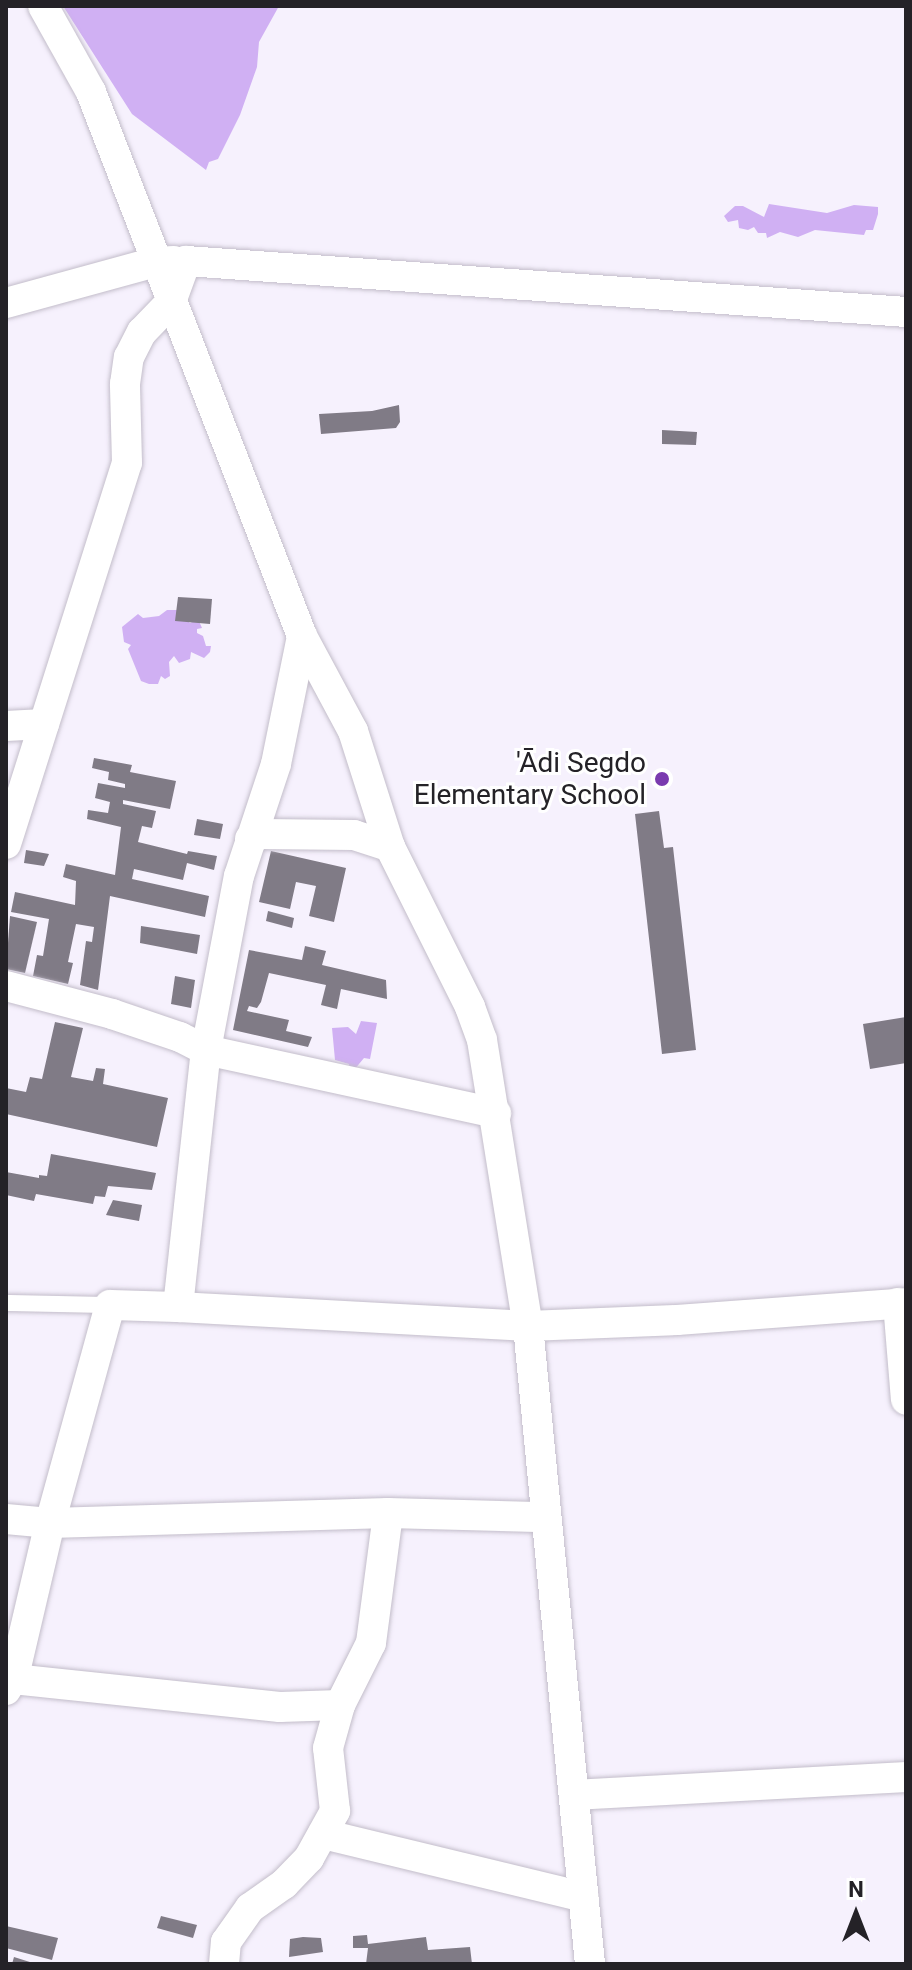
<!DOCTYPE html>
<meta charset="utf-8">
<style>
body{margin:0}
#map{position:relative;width:912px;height:1970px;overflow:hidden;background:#f6f1fd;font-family:Roboto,sans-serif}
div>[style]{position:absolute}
.green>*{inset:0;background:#d0b0f3}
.building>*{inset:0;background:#807b86}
.roads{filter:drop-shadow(0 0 2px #c3bdca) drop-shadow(0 0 2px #c3bdca)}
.lane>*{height:16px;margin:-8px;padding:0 8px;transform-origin:8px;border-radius:8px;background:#fff}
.street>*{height:30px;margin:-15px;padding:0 15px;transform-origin:15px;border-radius:15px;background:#fff}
.dots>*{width:22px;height:22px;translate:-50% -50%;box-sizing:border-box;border:4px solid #fff;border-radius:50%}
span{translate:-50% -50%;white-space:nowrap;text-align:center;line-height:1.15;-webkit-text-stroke:6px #fff;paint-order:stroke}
.poi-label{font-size:28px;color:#242227}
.right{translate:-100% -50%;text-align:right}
.frame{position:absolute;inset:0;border:8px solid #242227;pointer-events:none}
.north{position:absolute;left:816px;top:1874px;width:80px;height:80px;-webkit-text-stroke:6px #fff;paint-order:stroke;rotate:0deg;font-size:22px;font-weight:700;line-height:32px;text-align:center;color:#242227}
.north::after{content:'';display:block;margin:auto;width:28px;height:36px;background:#242227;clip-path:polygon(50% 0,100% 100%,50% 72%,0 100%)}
</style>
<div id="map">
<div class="green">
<i style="clip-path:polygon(63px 6px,279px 6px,259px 42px,257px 67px,240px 115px,218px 159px,209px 162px,206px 170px,132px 114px)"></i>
<i style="clip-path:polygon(769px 204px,827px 213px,854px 205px,878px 207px,878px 214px,873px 230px,866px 230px,864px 235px,815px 230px,798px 237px,780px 232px,767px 238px,766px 233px,758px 233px,754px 227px,748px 230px,739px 228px,738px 220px,728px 222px,724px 216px,735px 206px,743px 206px,764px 217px)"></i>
<i style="clip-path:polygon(167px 610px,177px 610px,190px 623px,198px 619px,202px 628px,197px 629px,197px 633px,203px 636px,206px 646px,211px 646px,210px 652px,204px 658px,191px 652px,190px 659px,179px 663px,174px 656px,169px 662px,170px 676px,165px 679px,161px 676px,158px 684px,149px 684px,141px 681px,128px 649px,131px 645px,124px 642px,122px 627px,138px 614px,143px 618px,159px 616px)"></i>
<i style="clip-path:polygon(361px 1021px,377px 1023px,370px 1059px,364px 1058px,354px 1070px,350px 1070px,349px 1064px,335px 1060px,332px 1028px,348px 1027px,356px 1034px)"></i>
</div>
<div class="building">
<i style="clip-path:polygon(399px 405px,400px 422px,396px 428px,321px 434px,319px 414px,372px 411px)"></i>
<i style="clip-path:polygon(662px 430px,697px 432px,696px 445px,662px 444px)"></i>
<i style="clip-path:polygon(178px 597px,212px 599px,210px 624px,175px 621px)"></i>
<i style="clip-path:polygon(94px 758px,132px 765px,130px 772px,176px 781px,170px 809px,123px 800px,123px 804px,156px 811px,152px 828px,142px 826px,138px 842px,187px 854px,188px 851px,217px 856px,214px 870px,187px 863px,183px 880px,134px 869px,132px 879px,209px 896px,205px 917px,110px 896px,98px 990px,80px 985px,86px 941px,92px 942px,94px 927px,76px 924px,68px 962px,73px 963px,68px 984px,33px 976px,37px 955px,43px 956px,49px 919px,11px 912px,15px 892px,75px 905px,76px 881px,63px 877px,66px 864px,115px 875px,121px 827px,87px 819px,88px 810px,108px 813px,110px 802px,95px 798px,98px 783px,125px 788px,125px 784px,108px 780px,109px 772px,92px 768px)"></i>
<i style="clip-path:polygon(659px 811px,664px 848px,673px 847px,696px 1050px,662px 1054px,635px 814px)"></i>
<i style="clip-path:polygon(197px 819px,223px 824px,220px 839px,194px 835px)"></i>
<i style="clip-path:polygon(26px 850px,49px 854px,44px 866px,24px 863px)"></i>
<i style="clip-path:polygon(271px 851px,346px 868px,334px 922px,309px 916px,316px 886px,296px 882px,290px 909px,259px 902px)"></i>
<i style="clip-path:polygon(268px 911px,294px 918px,292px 928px,266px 921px)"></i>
<i style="clip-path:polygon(10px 916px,37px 922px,25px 973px,6px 969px)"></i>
<i style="clip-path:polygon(141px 926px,200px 935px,197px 954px,140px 943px)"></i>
<i style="clip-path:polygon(305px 946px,326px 951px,322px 965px,386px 980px,387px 999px,341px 989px,337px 1009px,321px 1005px,326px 985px,269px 973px,261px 1002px,257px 1008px,249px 1006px,247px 1011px,289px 1020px,286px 1031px,312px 1037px,308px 1047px,233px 1030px,249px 950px,302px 960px)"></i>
<i style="clip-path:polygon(175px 976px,195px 980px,191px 1008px,171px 1004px)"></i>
<i style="clip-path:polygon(906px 1017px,906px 1063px,870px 1069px,863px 1024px)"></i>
<i style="clip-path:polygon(55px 1022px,83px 1028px,71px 1077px,93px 1081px,96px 1068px,105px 1069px,103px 1084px,168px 1098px,157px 1147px,6px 1114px,6px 1088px,26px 1092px,30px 1077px,42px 1079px)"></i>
<i style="clip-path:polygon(51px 1154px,156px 1173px,152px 1190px,108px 1186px,105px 1197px,95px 1196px,93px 1204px,36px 1194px,34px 1201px,6px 1195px,6px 1172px,39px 1178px,39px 1175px,47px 1176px)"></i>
<i style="clip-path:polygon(113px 1200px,142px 1205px,139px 1221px,106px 1215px)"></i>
<i style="clip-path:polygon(161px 1916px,197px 1925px,193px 1938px,157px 1928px)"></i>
<i style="clip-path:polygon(6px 1926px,58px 1938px,52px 1960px,6px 1948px)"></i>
<i style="clip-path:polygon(367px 1935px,368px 1944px,426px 1937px,428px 1950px,470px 1947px,472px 1964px,366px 1964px,368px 1948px,353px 1948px,353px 1936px)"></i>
<i style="clip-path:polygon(303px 1937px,321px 1938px,323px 1952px,289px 1957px,290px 1939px)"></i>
<i style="clip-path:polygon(14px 1957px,33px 1963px,33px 1964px,12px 1964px)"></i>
</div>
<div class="roads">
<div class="lane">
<i style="left:6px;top:1303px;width:104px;rotate:1.1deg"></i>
</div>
<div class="street">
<i style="left:43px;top:6px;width:98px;rotate:60.8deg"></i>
<i style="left:91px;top:92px;width:583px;rotate:68.8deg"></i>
<i style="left:302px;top:636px;width:108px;rotate:61.8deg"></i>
<i style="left:353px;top:731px;width:122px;rotate:72.3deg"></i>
<i style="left:390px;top:847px;width:179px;rotate:63.4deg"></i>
<i style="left:470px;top:1007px;width:35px;rotate:70deg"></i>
<i style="left:482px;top:1040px;width:290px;rotate:80.9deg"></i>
<i style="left:528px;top:1326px;width:641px;rotate:84.45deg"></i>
<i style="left:6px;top:303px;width:156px;rotate:-15.3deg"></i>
<i style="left:156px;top:262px;width:18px;rotate:-3deg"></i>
<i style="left:6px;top:726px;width:38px;rotate:-3deg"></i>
<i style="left:250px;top:839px;width:12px;rotate:-24deg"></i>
<i style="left:261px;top:834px;width:93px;rotate:0.6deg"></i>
<i style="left:354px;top:835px;width:38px;rotate:18deg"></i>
<i style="left:6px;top:844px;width:400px;rotate:-72.4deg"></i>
<i style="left:127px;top:463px;width:79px;rotate:-91.5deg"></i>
<i style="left:125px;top:384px;width:27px;rotate:-82deg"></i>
<i style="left:129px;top:357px;width:28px;rotate:-63deg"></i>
<i style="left:142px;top:332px;width:42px;rotate:-46deg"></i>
<i style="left:171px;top:302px;width:44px;rotate:-69.9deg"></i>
<i style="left:186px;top:261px;width:722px;rotate:4.05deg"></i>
<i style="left:6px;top:986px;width:110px;rotate:14.8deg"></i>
<i style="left:112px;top:1014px;width:72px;rotate:18.7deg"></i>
<i style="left:180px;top:1037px;width:29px;rotate:27deg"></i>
<i style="left:206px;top:1050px;width:297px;rotate:12.3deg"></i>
<i style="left:898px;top:1303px;width:97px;rotate:85.3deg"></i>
<i style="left:178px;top:1307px;width:351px;rotate:3.1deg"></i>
<i style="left:528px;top:1326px;width:149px;rotate:-2.3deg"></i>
<i style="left:677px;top:1320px;width:230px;rotate:-4.2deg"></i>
<i style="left:6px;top:1519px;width:44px;rotate:5.2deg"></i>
<i style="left:50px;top:1523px;width:338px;rotate:-1.7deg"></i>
<i style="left:388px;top:1513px;width:158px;rotate:1.5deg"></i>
<i style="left:13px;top:1679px;width:268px;rotate:6deg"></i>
<i style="left:280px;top:1707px;width:60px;rotate:-1.9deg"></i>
<i style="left:340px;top:1705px;width:69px;rotate:-63.4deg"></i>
<i style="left:371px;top:1643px;width:131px;rotate:-82.5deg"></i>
<i style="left:6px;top:1690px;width:16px;rotate:-60deg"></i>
<i style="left:14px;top:1676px;width:157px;rotate:-76.8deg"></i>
<i style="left:50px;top:1523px;width:226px;rotate:-74.6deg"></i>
<i style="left:110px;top:1305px;width:68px;rotate:1.7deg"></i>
<i style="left:178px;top:1307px;width:259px;rotate:-83.8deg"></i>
<i style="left:206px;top:1050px;width:177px;rotate:-79.3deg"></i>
<i style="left:239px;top:876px;width:118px;rotate:-71.7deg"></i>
<i style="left:276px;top:764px;width:131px;rotate:-78.5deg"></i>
<i style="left:574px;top:1795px;width:332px;rotate:-3.1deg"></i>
<i style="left:323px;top:1834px;width:268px;rotate:13.6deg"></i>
<i style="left:224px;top:1964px;width:22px;rotate:-85deg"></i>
<i style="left:226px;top:1942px;width:42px;rotate:-54.8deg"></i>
<i style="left:250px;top:1908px;width:42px;rotate:-35.2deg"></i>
<i style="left:284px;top:1884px;width:36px;rotate:-46deg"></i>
<i style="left:309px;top:1858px;width:54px;rotate:-61deg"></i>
<i style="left:335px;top:1811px;width:63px;rotate:-96.3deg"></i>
<i style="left:328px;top:1748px;width:45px;rotate:-74.4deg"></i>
</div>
</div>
<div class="dots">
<i style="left:662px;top:779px;background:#7a3aaf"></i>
</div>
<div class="poi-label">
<span class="right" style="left:646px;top:779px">'Ādi Segdo<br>Elementary School</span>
</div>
<div class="frame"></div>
<div class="north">N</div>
</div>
